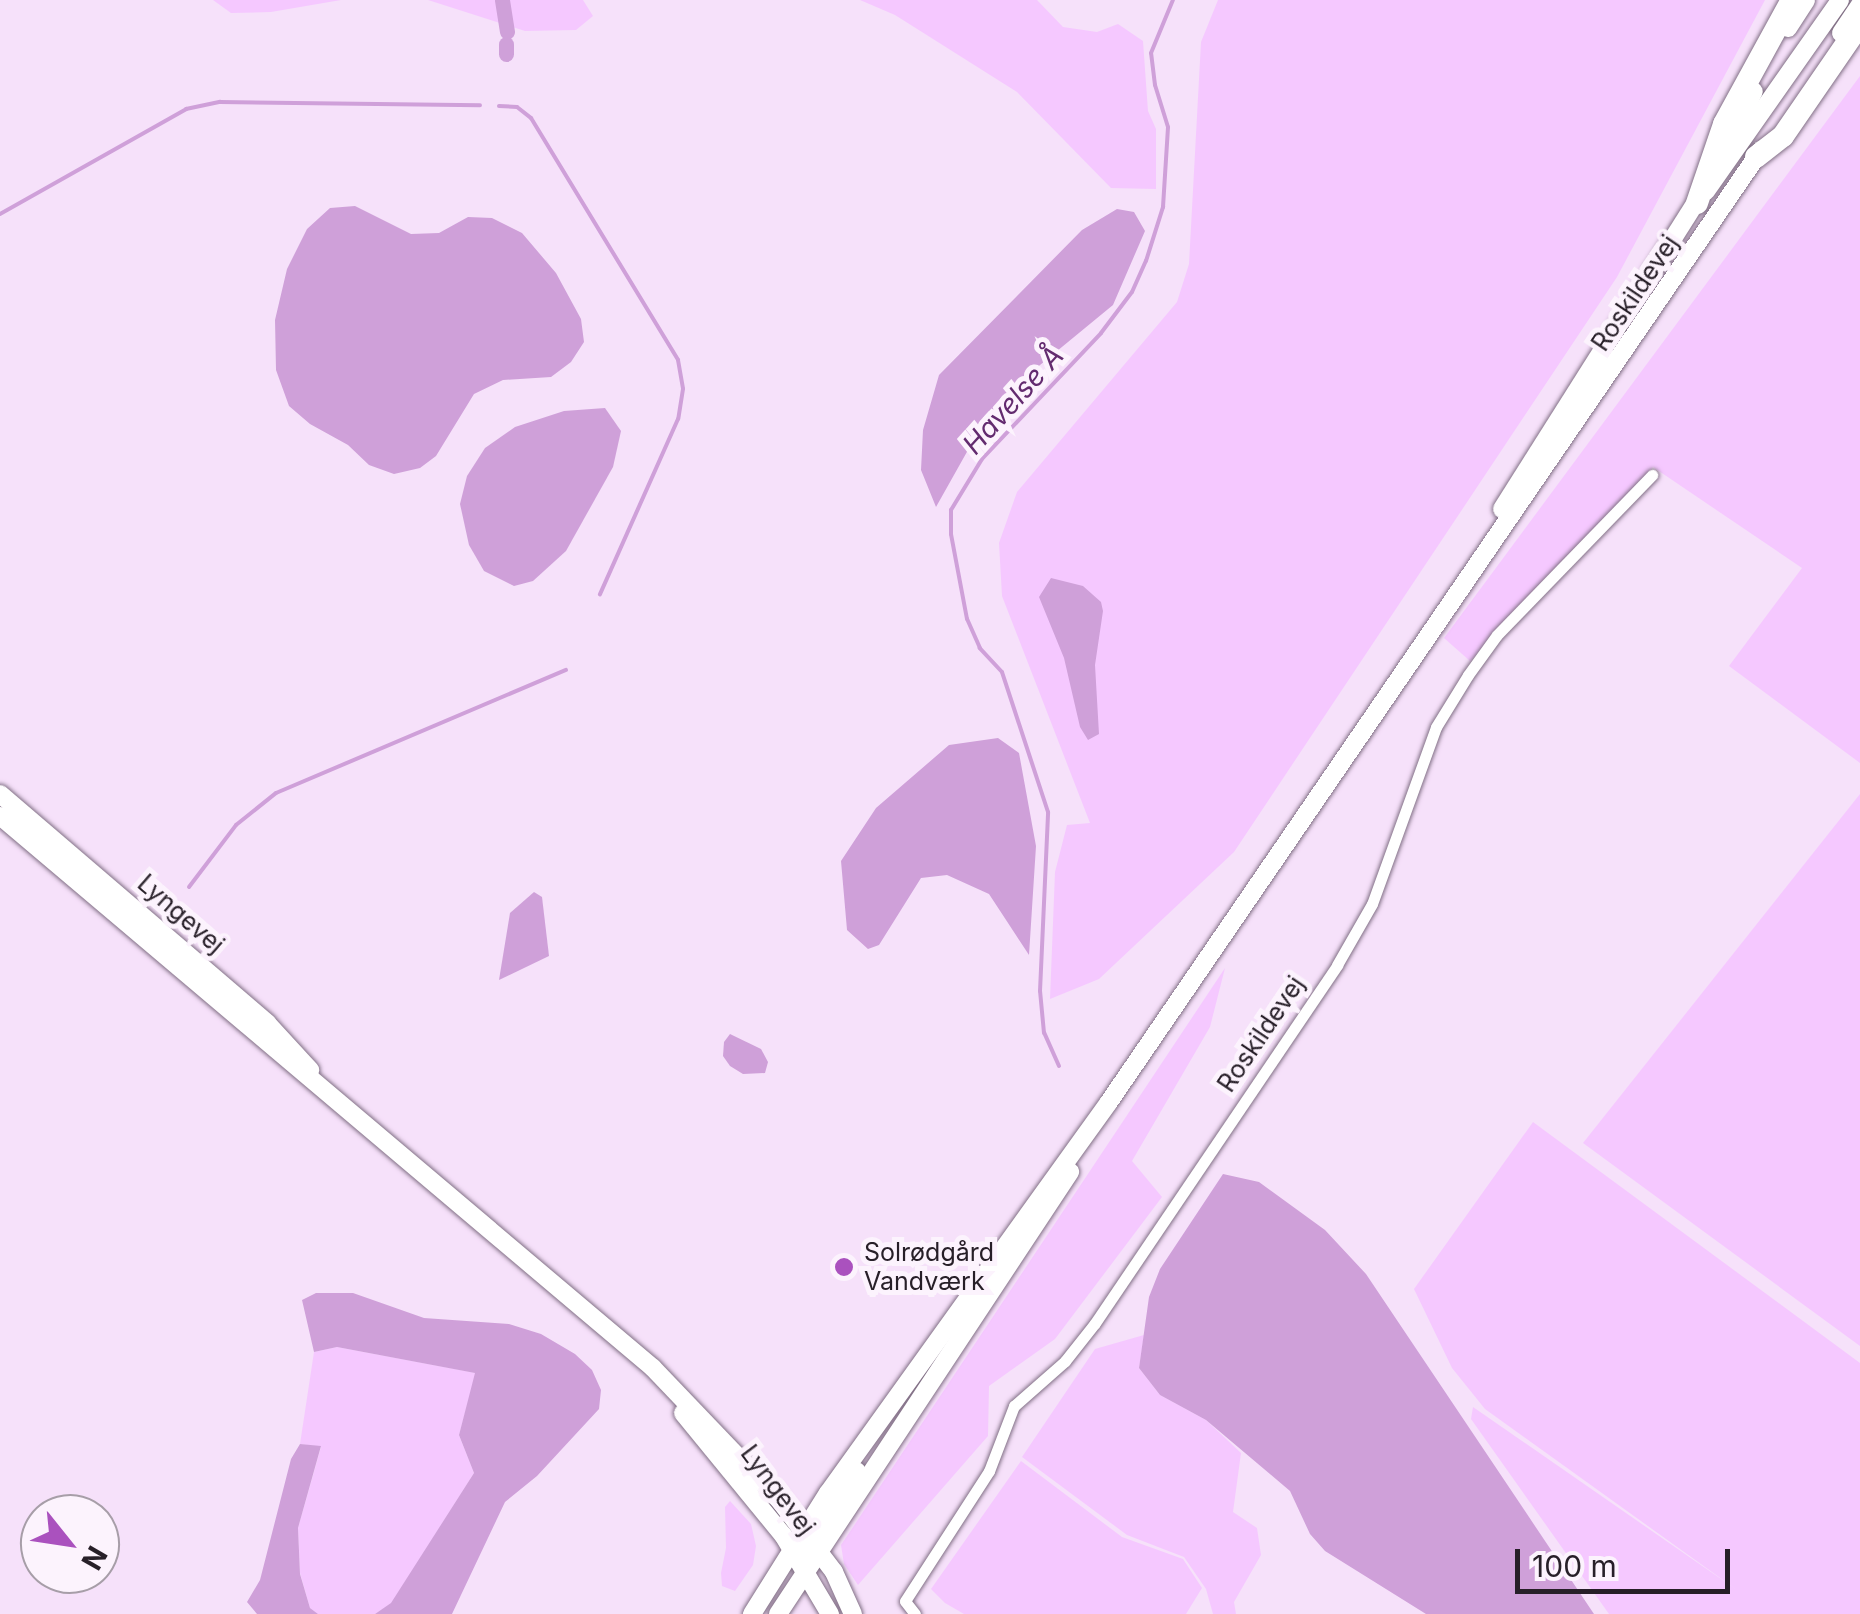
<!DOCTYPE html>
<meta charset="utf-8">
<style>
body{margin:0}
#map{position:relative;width:1860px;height:1614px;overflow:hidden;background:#f6e1fa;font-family:Inter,sans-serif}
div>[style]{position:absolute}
.green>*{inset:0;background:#f5c8ff}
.water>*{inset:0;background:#cfa0d9}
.stream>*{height:4px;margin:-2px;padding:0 2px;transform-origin:2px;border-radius:2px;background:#cfa0d9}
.canal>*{height:15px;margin:-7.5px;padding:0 7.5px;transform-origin:7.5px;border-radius:7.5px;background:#cfa0d9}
.roads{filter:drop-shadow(0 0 2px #816f85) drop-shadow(0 0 2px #816f85)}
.street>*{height:11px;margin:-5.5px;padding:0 5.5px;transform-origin:5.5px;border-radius:5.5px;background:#fff}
.secondary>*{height:18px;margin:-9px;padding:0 9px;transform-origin:9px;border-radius:9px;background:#fff}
.primary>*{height:18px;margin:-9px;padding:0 9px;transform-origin:9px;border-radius:9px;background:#fff}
.highway>*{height:22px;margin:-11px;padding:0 11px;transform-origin:11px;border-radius:11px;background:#fff}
.dots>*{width:28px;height:28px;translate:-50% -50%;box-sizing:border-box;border:5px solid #fcf3fd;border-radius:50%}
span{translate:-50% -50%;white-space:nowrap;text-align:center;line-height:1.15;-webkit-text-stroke:10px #fcf3fd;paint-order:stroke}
.street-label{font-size:25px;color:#271f28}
.poi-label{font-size:25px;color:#271f28}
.left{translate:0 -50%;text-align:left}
.water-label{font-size:28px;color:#632b6f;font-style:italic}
.north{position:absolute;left:20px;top:1494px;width:100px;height:100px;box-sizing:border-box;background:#fcf3fd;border:2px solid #a79ea8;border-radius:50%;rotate:120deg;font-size:28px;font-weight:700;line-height:40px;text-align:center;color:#271f28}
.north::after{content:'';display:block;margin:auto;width:35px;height:45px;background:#aa51be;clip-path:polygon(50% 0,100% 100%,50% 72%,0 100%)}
.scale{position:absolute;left:1515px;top:1549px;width:215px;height:45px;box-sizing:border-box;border:5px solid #271f28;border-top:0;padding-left:12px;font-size:30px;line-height:35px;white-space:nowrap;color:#271f28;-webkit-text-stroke:8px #fcf3fd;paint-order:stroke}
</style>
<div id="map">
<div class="green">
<i style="clip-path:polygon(213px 0,341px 0,271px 12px,231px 13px)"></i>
<i style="clip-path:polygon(428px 0,583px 0,593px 16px,576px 30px,525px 31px)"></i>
<i style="clip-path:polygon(860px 0,1037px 0,1063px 27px,1097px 32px,1118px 24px,1143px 41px,1148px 111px,1156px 129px,1156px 189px,1111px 188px,1017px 92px,895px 15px)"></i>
<i style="clip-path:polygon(1218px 0,1765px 0,1617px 277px,1234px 852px,1099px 979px,1050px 999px,1055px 872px,1067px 825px,1090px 823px,1002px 596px,999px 543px,1017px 492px,1177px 302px,1189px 264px,1201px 42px)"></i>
<i style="clip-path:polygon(1860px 76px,1860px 763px,1729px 666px,1802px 568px,1653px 467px,1470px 661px,1444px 638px)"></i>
<i style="clip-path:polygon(1860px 794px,1860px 1346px,1583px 1143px)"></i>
<i style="clip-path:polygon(1225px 968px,1210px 1027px,1132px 1161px,1162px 1197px,1055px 1339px,989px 1386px,988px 1436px,858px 1585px,844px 1564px,841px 1545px)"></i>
<i style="clip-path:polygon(1533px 1122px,1860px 1363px,1860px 1614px,1609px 1614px,1471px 1419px,1473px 1407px,1737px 1590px,1485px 1409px,1452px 1368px,1414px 1289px)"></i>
<i style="clip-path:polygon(1144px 1335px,1139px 1368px,1160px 1395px,1206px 1420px,1241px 1453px,1233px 1512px,1257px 1528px,1261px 1555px,1234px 1602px,1236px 1614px,1213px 1614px,1206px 1589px,1184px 1557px,1127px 1535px,1022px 1457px,1095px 1349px)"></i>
<i style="clip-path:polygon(337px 1347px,476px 1373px,459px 1435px,474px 1473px,391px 1604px,375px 1614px,318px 1614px,310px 1608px,300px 1573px,298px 1528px,321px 1447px,300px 1444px,314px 1352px)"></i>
<i style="clip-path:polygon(1021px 1461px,1122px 1537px,1183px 1559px,1202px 1588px,1186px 1614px,964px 1614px,945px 1603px,931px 1589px)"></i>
<i style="clip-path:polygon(730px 1501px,751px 1524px,756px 1546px,753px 1565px,735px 1591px,722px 1586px,721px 1573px,726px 1548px,725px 1507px)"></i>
</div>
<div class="water">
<i style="clip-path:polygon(355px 206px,411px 234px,439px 233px,468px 217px,492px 218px,522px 233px,556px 273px,581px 319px,584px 342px,571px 362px,551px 377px,503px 380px,474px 394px,436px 456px,420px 468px,394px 474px,369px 465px,348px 445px,310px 424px,289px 406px,276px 370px,275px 320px,287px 269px,307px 229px,330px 208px)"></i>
<i style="clip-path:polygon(1117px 209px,1134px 212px,1145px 231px,1113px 305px,1023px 379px,977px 434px,936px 507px,921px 470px,923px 430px,939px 375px,1082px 230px)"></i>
<i style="clip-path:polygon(605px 408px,621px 431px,613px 467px,566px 551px,533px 581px,514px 586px,484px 571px,469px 545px,460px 504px,467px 476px,485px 448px,515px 427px,564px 411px)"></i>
<i style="clip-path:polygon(1051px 578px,1083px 586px,1101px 602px,1103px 611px,1095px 665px,1099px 734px,1088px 740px,1080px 727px,1064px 658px,1039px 597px)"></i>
<i style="clip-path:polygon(998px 738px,1019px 753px,1036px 846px,1029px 955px,989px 894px,947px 875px,921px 878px,879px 945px,868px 949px,847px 930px,841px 861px,876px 808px,949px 745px)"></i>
<i style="clip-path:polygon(534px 892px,542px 897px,549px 956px,499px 980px,510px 913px)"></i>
<i style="clip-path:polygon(730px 1034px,761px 1049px,768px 1062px,765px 1073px,743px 1074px,730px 1066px,723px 1056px,724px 1042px)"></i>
<i style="clip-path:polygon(1223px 1174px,1259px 1182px,1325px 1230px,1366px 1274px,1594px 1614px,1426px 1614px,1325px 1551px,1310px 1534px,1290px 1491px,1206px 1420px,1160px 1395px,1139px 1368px,1149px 1297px,1160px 1269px)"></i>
<i style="clip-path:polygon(316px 1293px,353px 1293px,424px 1318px,509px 1324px,541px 1334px,575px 1354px,592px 1370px,601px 1390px,599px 1409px,537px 1476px,505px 1502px,452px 1614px,375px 1614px,391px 1603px,474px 1473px,459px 1435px,475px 1373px,337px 1347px,314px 1352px,302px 1300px)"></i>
<i style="clip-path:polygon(300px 1444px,321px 1446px,298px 1528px,300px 1574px,310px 1608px,318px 1614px,257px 1614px,247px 1602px,260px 1580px,291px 1459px)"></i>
</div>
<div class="stream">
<i style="left:499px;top:106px;width:18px;rotate:3deg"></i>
<i style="left:517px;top:107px;width:18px;rotate:38deg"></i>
<i style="left:531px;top:118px;width:283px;rotate:58.7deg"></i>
<i style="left:678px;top:360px;width:29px;rotate:80deg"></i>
<i style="left:683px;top:389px;width:30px;rotate:99deg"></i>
<i style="left:678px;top:419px;width:192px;rotate:114deg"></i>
<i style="left:0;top:214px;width:214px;rotate:-29.4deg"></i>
<i style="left:186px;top:109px;width:35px;rotate:-12deg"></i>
<i style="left:220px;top:102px;width:260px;rotate:0.7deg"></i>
<i style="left:189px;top:887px;width:78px;rotate:-52.8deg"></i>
<i style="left:236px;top:825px;width:51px;rotate:-38.7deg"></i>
<i style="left:276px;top:793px;width:315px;rotate:-23deg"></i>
<i style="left:1059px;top:1066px;width:36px;rotate:-114deg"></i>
<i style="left:1044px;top:1033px;width:42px;rotate:-95.4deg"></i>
<i style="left:1040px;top:991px;width:179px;rotate:-87.4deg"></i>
<i style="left:1048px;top:812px;width:147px;rotate:-108.2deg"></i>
<i style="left:1002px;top:672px;width:33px;rotate:-133deg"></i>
<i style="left:980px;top:648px;width:32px;rotate:-114deg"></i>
<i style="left:967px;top:619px;width:86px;rotate:-100.7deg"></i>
<i style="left:951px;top:534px;width:24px;rotate:-90deg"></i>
<i style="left:951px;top:510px;width:60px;rotate:-58.7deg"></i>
<i style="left:982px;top:459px;width:173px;rotate:-46.6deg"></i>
<i style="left:1101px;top:333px;width:51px;rotate:-52.9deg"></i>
<i style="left:1132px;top:292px;width:34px;rotate:-66deg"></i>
<i style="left:1146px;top:261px;width:57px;rotate:-72.5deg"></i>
<i style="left:1163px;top:207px;width:80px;rotate:-86.4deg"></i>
<i style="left:1168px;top:127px;width:44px;rotate:-107.2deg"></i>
<i style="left:1155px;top:85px;width:32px;rotate:-97deg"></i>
<i style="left:1151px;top:53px;width:57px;rotate:-67.5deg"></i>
</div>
<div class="canal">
<i style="left:502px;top:0;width:32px;rotate:81deg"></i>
<i style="left:506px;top:54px;width:10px;rotate:-90deg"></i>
</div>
<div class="roads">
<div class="street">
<i style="left:915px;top:1614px;width:16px;rotate:-128deg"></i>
<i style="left:905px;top:1601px;width:155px;rotate:-57.1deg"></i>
<i style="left:989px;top:1471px;width:70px;rotate:-69deg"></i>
<i style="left:1014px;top:1406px;width:68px;rotate:-41.4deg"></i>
<i style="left:1065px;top:1361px;width:48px;rotate:-51.7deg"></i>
<i style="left:1095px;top:1323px;width:432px;rotate:-55.9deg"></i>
<i style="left:1337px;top:965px;width:70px;rotate:-60.2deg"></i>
<i style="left:1372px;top:904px;width:188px;rotate:-70.1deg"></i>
<i style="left:1436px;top:727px;width:61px;rotate:-58.4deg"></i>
<i style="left:1468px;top:675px;width:49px;rotate:-54.1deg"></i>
<i style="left:1497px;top:635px;width:223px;rotate:-45.9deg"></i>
</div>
<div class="secondary">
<i style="left:0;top:794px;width:352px;rotate:40.6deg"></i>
<i style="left:267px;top:1023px;width:64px;rotate:47.5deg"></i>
<i style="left:0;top:816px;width:855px;rotate:40.21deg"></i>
<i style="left:653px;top:1368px;width:184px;rotate:46.3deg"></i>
<i style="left:780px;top:1501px;width:89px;rotate:52.7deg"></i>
<i style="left:834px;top:1572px;width:46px;rotate:65.7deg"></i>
<i style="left:683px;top:1413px;width:158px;rotate:50.7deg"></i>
<i style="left:783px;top:1535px;width:92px;rotate:59.3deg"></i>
</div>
<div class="primary">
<i style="left:1788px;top:28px;width:33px;rotate:-57deg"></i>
<i style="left:1841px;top:33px;width:34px;rotate:-56deg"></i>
<i style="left:1723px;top:152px;width:68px;rotate:-63.1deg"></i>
<i style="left:1706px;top:191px;width:233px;rotate:-54.9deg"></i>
<i style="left:1502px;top:509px;width:374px;rotate:-57.7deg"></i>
<i style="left:807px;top:1571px;width:30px;rotate:-84deg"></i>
<i style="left:810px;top:1541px;width:84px;rotate:-56.1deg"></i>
<i style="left:752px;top:1614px;width:143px;rotate:-57.9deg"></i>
<i style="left:828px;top:1493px;width:481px;rotate:-54.3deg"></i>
<i style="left:1109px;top:1102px;width:1154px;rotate:-55.59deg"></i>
<i style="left:778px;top:1614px;width:530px;rotate:-56.55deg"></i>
</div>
<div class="highway">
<i style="left:1756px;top:157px;width:34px;rotate:-38deg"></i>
<i style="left:1783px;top:136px;width:136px;rotate:-55.5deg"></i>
<i style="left:1697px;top:203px;width:83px;rotate:-71.1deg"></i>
<i style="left:1724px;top:124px;width:141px;rotate:-61.3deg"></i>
</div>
</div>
<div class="dots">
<i style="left:844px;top:1267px;background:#aa51be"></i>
</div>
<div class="street-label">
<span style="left:1635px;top:293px;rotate:-56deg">Roskildevej</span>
<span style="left:181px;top:914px;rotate:41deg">Lyngevej</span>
<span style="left:1261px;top:1034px;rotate:-56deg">Roskildevej</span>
<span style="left:778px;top:1490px;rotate:53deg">Lyngevej</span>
</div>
<div class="poi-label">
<span class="left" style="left:864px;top:1267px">Solrødgård<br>Vandværk</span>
</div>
<div class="water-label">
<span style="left:1013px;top:400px;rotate:-48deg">Havelse Å</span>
</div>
<div class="north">N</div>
<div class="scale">100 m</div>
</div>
